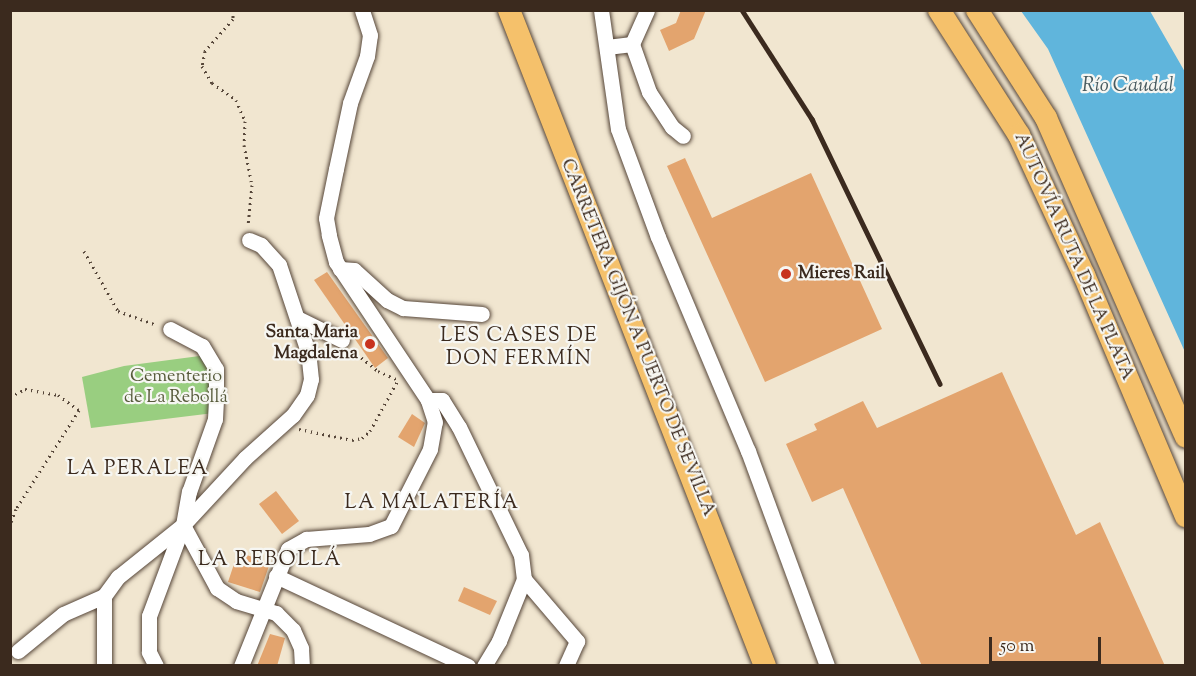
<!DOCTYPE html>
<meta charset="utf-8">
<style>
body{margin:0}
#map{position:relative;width:1196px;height:676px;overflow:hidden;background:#f1e6d0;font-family:"Sorts Mill Goudy",serif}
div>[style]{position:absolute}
.green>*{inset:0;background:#99ce80}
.water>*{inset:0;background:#60b5dc}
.building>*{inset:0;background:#e3a46e}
.path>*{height:3px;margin-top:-1.5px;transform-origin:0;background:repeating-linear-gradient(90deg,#564639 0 1.5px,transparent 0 6px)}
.roads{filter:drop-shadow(0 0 2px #564639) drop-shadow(0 0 2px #564639)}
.minor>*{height:15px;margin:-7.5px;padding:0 7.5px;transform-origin:7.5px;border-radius:7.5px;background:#fff}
.highway>*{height:22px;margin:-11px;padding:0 11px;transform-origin:11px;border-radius:11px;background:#f5c16b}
.rail>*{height:4.5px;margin:-2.25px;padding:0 2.25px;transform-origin:2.25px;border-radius:2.25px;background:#3b2a1e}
.dots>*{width:16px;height:16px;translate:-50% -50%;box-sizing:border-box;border:3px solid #f6f6f2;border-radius:50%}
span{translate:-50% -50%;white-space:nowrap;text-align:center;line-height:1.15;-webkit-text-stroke:4.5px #f6f6f2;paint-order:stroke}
.street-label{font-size:18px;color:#3b2a1e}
.poi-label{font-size:18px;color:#3b2a1e;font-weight:700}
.left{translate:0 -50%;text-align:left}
.right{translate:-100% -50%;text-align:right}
.park-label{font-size:18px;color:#575b3b}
.water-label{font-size:20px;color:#485b60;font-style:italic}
.neighbourhood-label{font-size:20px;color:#3b2a1e;letter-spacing:1.5px}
.frame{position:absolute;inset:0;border:12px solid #3b2a1e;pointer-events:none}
.scale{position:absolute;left:989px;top:637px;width:112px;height:27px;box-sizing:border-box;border:3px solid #3b2a1e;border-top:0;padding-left:8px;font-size:18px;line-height:21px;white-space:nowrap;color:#3b2a1e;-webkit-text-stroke:4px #f6f6f2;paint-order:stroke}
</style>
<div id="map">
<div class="green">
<i style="clip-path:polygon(207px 355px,214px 413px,91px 428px,82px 377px,124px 366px)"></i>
</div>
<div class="water">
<i style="clip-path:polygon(1021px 11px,1150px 11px,1185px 72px,1185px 352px,1048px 49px)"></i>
</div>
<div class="building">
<i style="clip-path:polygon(681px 10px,706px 10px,694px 39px,669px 51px,660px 30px,676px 23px)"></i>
<i style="clip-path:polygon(685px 158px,712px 218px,811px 173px,882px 329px,765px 382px,667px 166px)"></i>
<i style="clip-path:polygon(327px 272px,388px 358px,375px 368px,314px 280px)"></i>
<i style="clip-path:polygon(1002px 372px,1076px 535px,1100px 522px,1165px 666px,922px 666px,843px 488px,812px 502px,786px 444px,817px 430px,814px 424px,863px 401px,877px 428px)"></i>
<i style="clip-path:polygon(412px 414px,425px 423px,414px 447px,398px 437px)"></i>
<i style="clip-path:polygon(276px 491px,299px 521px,282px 534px,259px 504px)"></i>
<i style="clip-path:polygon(238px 552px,270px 563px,260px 592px,228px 582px)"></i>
<i style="clip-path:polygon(464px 587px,497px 601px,490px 615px,458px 601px)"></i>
<i style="clip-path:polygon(270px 634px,285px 638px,277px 666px,257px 666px)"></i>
</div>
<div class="path">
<i style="left:233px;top:10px;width:9px;rotate:90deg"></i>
<i style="left:233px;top:19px;width:43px;rotate:131.2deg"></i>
<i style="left:205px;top:51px;width:15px;rotate:101deg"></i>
<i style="left:202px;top:66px;width:20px;rotate:60deg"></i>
<i style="left:212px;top:83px;width:29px;rotate:35deg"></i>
<i style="left:236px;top:100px;width:23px;rotate:67deg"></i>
<i style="left:245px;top:121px;width:24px;rotate:92deg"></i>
<i style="left:244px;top:145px;width:41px;rotate:78.7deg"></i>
<i style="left:252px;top:185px;width:41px;rotate:95.6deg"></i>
<i style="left:84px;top:251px;width:69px;rotate:60.5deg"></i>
<i style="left:118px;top:311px;width:41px;rotate:19.7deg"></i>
<i style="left:352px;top:350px;width:33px;rotate:39deg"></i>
<i style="left:378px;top:371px;width:20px;rotate:24deg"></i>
<i style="left:10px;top:397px;width:17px;rotate:-28deg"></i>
<i style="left:25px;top:389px;width:34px;rotate:10deg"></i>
<i style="left:58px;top:395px;width:26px;rotate:36deg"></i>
<i style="left:79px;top:410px;width:117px;rotate:122.5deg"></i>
<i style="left:16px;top:509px;width:17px;rotate:111deg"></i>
<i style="left:299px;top:429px;width:54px;rotate:11.7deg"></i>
<i style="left:352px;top:440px;width:10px;rotate:-11deg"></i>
<i style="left:362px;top:438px;width:11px;rotate:-41deg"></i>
<i style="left:370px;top:431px;width:58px;rotate:-61.2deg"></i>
</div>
<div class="roads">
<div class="minor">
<i style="left:601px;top:10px;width:120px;rotate:81.9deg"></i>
<i style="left:618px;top:129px;width:115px;rotate:69.7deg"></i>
<i style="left:658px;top:237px;width:232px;rotate:67.2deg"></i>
<i style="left:748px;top:451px;width:229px;rotate:69.8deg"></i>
<i style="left:632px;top:44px;width:51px;rotate:70.5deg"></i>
<i style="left:649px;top:92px;width:42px;rotate:56.7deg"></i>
<i style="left:672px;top:127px;width:14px;rotate:39deg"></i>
<i style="left:607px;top:47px;width:25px;rotate:-7deg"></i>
<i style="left:632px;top:44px;width:37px;rotate:-66deg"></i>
<i style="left:340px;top:269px;width:14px;rotate:4deg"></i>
<i style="left:354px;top:270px;width:45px;rotate:42.3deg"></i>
<i style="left:387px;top:300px;width:18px;rotate:27deg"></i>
<i style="left:403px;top:308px;width:79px;rotate:4.3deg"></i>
<i style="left:297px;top:318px;width:50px;rotate:26.1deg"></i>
<i style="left:428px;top:400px;width:14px"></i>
<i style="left:442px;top:400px;width:32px;rotate:58deg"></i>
<i style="left:459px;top:427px;width:142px;rotate:64.2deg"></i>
<i style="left:521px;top:555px;width:24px;rotate:83deg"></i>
<i style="left:524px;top:579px;width:67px;rotate:112deg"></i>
<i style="left:499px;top:641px;width:29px;rotate:121deg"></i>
<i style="left:183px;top:525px;width:72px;rotate:61.6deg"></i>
<i style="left:217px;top:588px;width:23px;rotate:34deg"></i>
<i style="left:236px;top:601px;width:42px;rotate:16.7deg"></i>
<i style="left:276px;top:613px;width:24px;rotate:45deg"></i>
<i style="left:293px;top:630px;width:20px;rotate:66deg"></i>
<i style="left:301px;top:648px;width:18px;rotate:87deg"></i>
<i style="left:276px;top:576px;width:212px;rotate:25.1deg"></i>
<i style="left:524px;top:579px;width:82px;rotate:49.5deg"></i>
<i style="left:577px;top:641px;width:27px;rotate:114deg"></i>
<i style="left:18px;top:651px;width:58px;rotate:-39.4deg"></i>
<i style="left:63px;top:614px;width:45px;rotate:-23.7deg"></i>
<i style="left:104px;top:666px;width:70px;rotate:-90deg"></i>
<i style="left:104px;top:596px;width:24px;rotate:-54deg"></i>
<i style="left:118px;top:577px;width:83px;rotate:-38.7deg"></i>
<i style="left:183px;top:525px;width:91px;rotate:-47.2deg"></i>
<i style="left:245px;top:458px;width:64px;rotate:-41.9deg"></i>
<i style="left:293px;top:415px;width:24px;rotate:-55deg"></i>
<i style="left:307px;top:395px;width:16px;rotate:-76deg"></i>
<i style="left:311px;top:379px;width:27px;rotate:-96deg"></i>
<i style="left:308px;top:352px;width:92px;rotate:-108.4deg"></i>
<i style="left:279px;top:265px;width:27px;rotate:-132deg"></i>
<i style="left:261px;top:245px;width:13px;rotate:-157deg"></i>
<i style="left:156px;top:666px;width:16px;rotate:-117deg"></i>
<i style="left:149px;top:652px;width:36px;rotate:-90deg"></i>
<i style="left:149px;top:616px;width:97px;rotate:-69.5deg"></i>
<i style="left:183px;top:525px;width:34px;rotate:-80deg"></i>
<i style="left:189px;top:492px;width:77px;rotate:-70.4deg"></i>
<i style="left:215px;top:419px;width:21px;rotate:-87deg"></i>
<i style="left:216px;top:398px;width:29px;rotate:-90deg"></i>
<i style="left:216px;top:369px;width:27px;rotate:-121deg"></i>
<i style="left:202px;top:346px;width:36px;rotate:-152deg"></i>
<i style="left:241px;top:666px;width:126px;rotate:-68.1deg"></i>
<i style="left:288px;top:549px;width:21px;rotate:-29deg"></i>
<i style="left:306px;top:539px;width:63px;rotate:-4.5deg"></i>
<i style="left:369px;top:534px;width:23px;rotate:-20deg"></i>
<i style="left:391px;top:526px;width:86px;rotate:-63.1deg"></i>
<i style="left:430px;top:449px;width:27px;rotate:-80deg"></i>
<i style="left:435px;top:422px;width:23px;rotate:-108deg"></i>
<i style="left:428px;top:400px;width:166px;rotate:-123.7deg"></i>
<i style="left:336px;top:262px;width:28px;rotate:-105deg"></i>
<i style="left:329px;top:235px;width:17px;rotate:-100deg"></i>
<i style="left:326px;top:218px;width:50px;rotate:-78.5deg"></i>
<i style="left:336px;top:169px;width:67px;rotate:-78deg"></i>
<i style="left:350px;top:103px;width:50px;rotate:-70.1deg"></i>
<i style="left:367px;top:56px;width:21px;rotate:-82deg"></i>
<i style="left:370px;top:35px;width:26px;rotate:-108deg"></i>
</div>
<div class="highway">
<i style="left:509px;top:10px;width:704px;rotate:68.68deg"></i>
<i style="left:939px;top:10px;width:148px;rotate:57.4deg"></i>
<i style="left:1019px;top:135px;width:154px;rotate:65.1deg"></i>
<i style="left:1084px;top:275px;width:262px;rotate:67.1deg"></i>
<i style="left:977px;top:10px;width:128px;rotate:57.4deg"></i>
<i style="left:1046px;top:118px;width:348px;rotate:66.3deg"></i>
</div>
</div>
<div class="rail">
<i style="left:742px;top:10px;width:130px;rotate:57.3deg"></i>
<i style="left:812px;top:119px;width:294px;rotate:64.2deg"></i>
</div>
<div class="dots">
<i style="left:786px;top:274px;background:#c8321e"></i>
<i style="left:370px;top:344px;background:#c8321e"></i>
</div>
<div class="street-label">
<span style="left:1073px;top:257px;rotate:66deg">AUTOVÍA RUTA DE LA PLATA</span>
<span style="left:637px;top:338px;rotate:68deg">CARRETERA GIJÓN A PUERTO DE SEVILLA</span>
</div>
<div class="poi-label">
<span class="left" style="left:798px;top:274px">Mieres Rail</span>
<span class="right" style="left:358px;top:344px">Santa Maria<br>Magdalena</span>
</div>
<div class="park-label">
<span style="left:176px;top:388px">Cementerio<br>de La Rebollá</span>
</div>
<div class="water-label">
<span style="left:1128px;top:86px">Río Caudal</span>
</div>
<div class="neighbourhood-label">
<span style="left:519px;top:348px">LES CASES DE<br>DON FERMÍN</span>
<span style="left:138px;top:469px">LA PERALEA</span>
<span style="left:432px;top:503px">LA MALATERÍA</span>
<span style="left:270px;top:560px">LA REBOLLÁ</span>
</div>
<div class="frame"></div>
<div class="scale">50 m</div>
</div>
